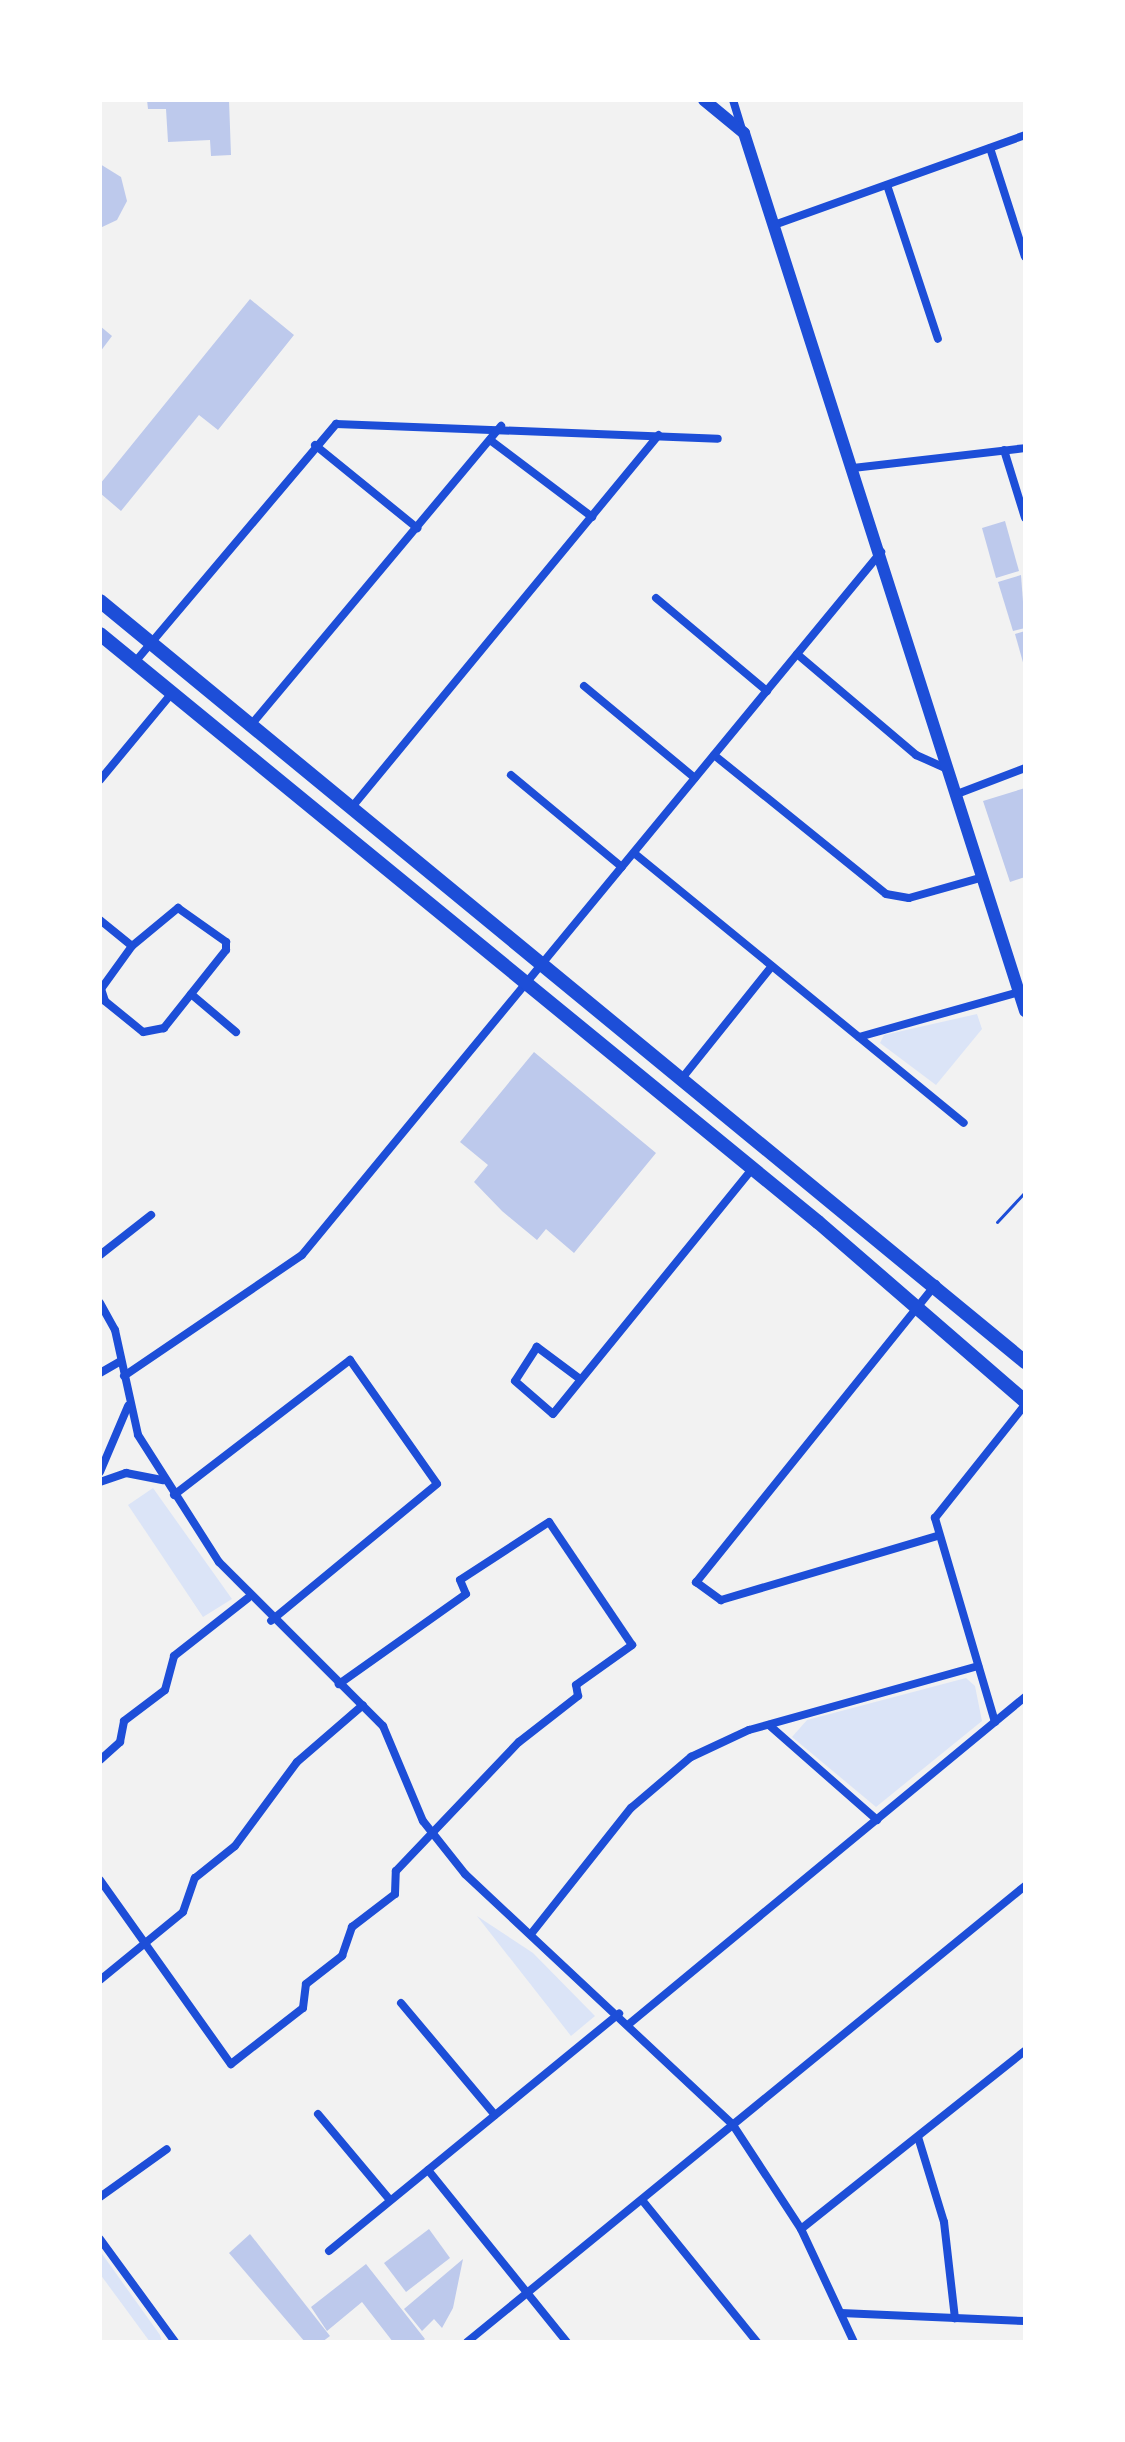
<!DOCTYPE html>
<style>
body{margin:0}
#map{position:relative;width:1125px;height:2442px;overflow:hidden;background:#f2f2f2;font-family:"Source Sans 3",sans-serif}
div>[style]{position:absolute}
.green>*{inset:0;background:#dbe4f7}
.building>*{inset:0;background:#bdc9ec}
.path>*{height:3px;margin:-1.5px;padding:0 1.5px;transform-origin:1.5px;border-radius:1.5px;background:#1d4ed8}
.minor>*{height:8px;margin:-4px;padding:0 4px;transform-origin:4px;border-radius:4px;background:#1d4ed8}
.tertiary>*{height:12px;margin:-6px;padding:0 6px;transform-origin:6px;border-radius:6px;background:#1d4ed8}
.secondary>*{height:14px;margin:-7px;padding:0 7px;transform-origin:7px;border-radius:7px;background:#1d4ed8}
span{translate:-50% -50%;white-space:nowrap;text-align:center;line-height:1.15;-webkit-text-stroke:6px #fff;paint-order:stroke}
.frame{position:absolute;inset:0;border:102px solid #fff;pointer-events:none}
</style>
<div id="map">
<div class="green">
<i style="clip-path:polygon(977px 1014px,982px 1029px,936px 1085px,880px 1043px,884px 1035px)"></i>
<i style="clip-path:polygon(153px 1488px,232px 1599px,203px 1617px,128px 1505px)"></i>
<i style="clip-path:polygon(966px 1678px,975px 1686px,982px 1721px,876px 1807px,792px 1737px,807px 1720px)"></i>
<i style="clip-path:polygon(477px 1916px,533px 1953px,595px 2016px,571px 2036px)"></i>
<i style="clip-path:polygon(100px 2251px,160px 2335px,162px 2342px,150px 2342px,100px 2274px)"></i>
</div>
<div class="building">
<i style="clip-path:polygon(147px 100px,229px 100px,231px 155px,211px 156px,210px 140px,168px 142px,166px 109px,148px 109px)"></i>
<i style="clip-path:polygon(100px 164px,121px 177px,127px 201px,117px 220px,100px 228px)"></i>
<i style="clip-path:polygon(250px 299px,294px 335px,218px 430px,199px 415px,121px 511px,100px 493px,100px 484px)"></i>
<i style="clip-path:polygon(100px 326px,112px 336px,100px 352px)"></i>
<i style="clip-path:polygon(1005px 521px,1019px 571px,996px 578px,982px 528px)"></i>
<i style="clip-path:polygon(1021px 575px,1025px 628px,1013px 631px,998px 582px)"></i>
<i style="clip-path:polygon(1025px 631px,1025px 666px,1024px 666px,1015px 634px)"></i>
<i style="clip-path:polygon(1025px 788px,1025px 877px,1010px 882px,983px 801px)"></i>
<i style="clip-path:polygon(534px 1052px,656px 1153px,574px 1253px,546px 1229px,537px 1240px,502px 1211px,474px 1182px,488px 1165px,460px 1142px)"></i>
<i style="clip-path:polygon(429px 2229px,450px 2258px,406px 2292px,384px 2263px)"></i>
<i style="clip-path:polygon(250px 2234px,330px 2336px,322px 2342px,305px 2342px,229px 2253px)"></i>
<i style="clip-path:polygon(463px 2259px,453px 2308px,442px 2328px,434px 2319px,422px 2331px,404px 2309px)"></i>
<i style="clip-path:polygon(366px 2264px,425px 2339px,421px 2342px,393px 2342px,362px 2302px,327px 2331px,311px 2307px)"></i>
</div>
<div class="path">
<i style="left:997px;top:1222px;width:41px;rotate:-47deg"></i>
</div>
<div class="minor">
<i style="left:733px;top:100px;width:34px;rotate:73deg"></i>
<i style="left:990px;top:148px;width:114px;rotate:72.2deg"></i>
<i style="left:887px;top:185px;width:162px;rotate:71.7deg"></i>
<i style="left:774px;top:225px;width:267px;rotate:-19.7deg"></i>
<i style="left:490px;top:440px;width:128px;rotate:37deg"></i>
<i style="left:315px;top:445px;width:132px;rotate:39.1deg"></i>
<i style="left:1004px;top:450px;width:71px;rotate:72.8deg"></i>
<i style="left:853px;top:468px;width:173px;rotate:-6.6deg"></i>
<i style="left:656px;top:598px;width:145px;rotate:40deg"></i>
<i style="left:797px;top:654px;width:156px;rotate:40.3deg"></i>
<i style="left:916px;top:755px;width:35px;rotate:24deg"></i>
<i style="left:135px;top:662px;width:312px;rotate:-49.8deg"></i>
<i style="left:336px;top:424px;width:382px;rotate:2.2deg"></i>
<i style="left:584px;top:686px;width:144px;rotate:39.7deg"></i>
<i style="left:251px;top:725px;width:390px;rotate:-50.1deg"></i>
<i style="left:714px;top:755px;width:221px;rotate:38.9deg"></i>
<i style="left:886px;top:894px;width:23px;rotate:10deg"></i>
<i style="left:909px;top:898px;width:77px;rotate:-15.8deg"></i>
<i style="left:511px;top:775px;width:144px;rotate:39.7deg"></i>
<i style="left:100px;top:780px;width:113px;rotate:-50.4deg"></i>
<i style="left:957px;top:794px;width:73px;rotate:-20.9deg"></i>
<i style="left:352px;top:807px;width:482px;rotate:-50.5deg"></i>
<i style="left:634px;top:853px;width:426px;rotate:39.3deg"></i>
<i style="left:178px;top:908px;width:59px;rotate:35.3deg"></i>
<i style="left:226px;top:942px;width:8px;rotate:90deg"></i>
<i style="left:226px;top:950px;width:100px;rotate:128.5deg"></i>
<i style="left:164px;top:1028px;width:21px;rotate:169deg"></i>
<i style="left:143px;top:1032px;width:49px;rotate:-140.8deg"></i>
<i style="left:105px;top:1001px;width:13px;rotate:-108deg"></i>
<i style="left:101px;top:989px;width:53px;rotate:-54.2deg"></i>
<i style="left:132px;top:946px;width:60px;rotate:-39.6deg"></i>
<i style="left:100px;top:920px;width:41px;rotate:39.1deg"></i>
<i style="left:191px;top:994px;width:59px;rotate:40.2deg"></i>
<i style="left:859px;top:1037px;width:166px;rotate:-15.7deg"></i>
<i style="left:683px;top:1077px;width:142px;rotate:-51.3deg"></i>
<i style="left:100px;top:1255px;width:65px;rotate:-38.1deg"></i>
<i style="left:936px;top:1284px;width:383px;rotate:128.8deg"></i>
<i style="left:696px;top:1582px;width:31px;rotate:36deg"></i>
<i style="left:721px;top:1600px;width:225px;rotate:-16.5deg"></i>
<i style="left:100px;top:1303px;width:31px;rotate:61deg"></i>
<i style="left:115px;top:1330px;width:107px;rotate:77.6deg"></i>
<i style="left:138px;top:1435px;width:151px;rotate:57.5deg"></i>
<i style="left:219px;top:1562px;width:232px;rotate:45deg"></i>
<i style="left:383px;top:1726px;width:103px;rotate:67.2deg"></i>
<i style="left:423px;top:1821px;width:68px;rotate:51.6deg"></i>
<i style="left:465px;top:1874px;width:367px;rotate:43.1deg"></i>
<i style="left:733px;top:2125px;width:124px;rotate:56.8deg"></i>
<i style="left:801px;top:2229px;width:125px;rotate:64.9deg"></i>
<i style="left:100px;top:1373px;width:24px;rotate:-30deg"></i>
<i style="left:124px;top:1376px;width:215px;rotate:-34.2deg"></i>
<i style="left:302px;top:1255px;width:911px;rotate:-50.52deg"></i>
<i style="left:580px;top:1379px;width:54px;rotate:-143.3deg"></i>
<i style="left:537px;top:1347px;width:40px;rotate:122.9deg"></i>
<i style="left:515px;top:1381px;width:50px;rotate:41deg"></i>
<i style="left:553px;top:1414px;width:317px;rotate:-50.9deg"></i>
<i style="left:100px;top:1472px;width:72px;rotate:-67deg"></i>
<i style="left:100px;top:1482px;width:28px;rotate:-19deg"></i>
<i style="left:126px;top:1473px;width:38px;rotate:11deg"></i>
<i style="left:174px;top:1495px;width:222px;rotate:-37.5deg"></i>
<i style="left:350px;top:1360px;width:151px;rotate:54.9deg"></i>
<i style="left:437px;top:1484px;width:215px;rotate:140.5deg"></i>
<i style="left:995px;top:1722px;width:213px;rotate:-106.4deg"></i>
<i style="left:935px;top:1518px;width:144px;rotate:-51.5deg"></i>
<i style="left:769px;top:1725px;width:144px;rotate:41.3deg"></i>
<i style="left:100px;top:1760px;width:27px;rotate:-42deg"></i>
<i style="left:120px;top:1742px;width:21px;rotate:-79deg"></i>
<i style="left:124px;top:1721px;width:51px;rotate:-37.1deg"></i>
<i style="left:165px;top:1690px;width:35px;rotate:-75deg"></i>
<i style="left:174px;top:1656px;width:94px;rotate:-38.1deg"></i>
<i style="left:100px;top:1880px;width:226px;rotate:54.6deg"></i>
<i style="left:231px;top:2064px;width:91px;rotate:-37.9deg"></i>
<i style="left:303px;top:2008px;width:24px;rotate:-83deg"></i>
<i style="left:306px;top:1984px;width:46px;rotate:-37.9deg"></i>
<i style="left:342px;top:1956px;width:31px;rotate:-71deg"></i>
<i style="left:352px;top:1927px;width:54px;rotate:-37.5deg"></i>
<i style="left:395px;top:1894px;width:23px;rotate:-88deg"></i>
<i style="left:396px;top:1871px;width:178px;rotate:-46.4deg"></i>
<i style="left:519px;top:1742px;width:75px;rotate:-37.9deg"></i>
<i style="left:578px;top:1696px;width:11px;rotate:-100deg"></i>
<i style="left:576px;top:1685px;width:69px;rotate:-35.5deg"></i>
<i style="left:632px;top:1645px;width:148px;rotate:-124deg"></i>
<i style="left:549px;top:1522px;width:106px;rotate:146.9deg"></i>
<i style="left:460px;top:1580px;width:15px;rotate:67deg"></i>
<i style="left:466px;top:1594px;width:156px;rotate:144.7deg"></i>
<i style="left:531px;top:1934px;width:161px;rotate:-51.6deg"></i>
<i style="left:631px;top:1808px;width:79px;rotate:-40.4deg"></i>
<i style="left:691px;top:1757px;width:64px;rotate:-25deg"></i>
<i style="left:749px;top:1730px;width:238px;rotate:-15.6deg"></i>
<i style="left:100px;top:1980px;width:107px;rotate:-39.3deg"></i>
<i style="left:183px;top:1912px;width:36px;rotate:-71deg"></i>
<i style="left:195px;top:1878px;width:51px;rotate:-38.7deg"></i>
<i style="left:235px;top:1846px;width:104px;rotate:-53.6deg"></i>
<i style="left:297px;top:1762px;width:87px;rotate:-40.8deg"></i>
<i style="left:401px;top:2003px;width:146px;rotate:50deg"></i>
<i style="left:629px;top:2024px;width:514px;rotate:-39.55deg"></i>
<i style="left:318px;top:2114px;width:112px;rotate:50.1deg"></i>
<i style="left:918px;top:2137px;width:89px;rotate:73deg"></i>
<i style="left:944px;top:2222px;width:97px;rotate:83.5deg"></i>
<i style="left:428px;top:2170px;width:221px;rotate:51.1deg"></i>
<i style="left:100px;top:2197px;width:82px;rotate:-35.6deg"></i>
<i style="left:642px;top:2200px;width:183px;rotate:51deg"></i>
<i style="left:801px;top:2229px;width:286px;rotate:-38.5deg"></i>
<i style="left:100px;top:2239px;width:127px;rotate:53.9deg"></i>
<i style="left:329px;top:2251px;width:375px;rotate:-39.3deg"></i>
<i style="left:841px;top:2313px;width:184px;rotate:2.5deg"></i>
<i style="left:467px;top:2342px;width:721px;rotate:-39.26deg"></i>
</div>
<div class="tertiary">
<i style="left:704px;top:100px;width:52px;rotate:39.5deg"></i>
<i style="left:744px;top:133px;width:922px;rotate:72.25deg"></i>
</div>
<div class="secondary">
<i style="left:100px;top:601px;width:1198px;rotate:39.44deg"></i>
<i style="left:100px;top:634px;width:928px;rotate:39.32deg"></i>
<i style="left:818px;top:1222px;width:274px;rotate:40.9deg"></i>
</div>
<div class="frame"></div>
</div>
